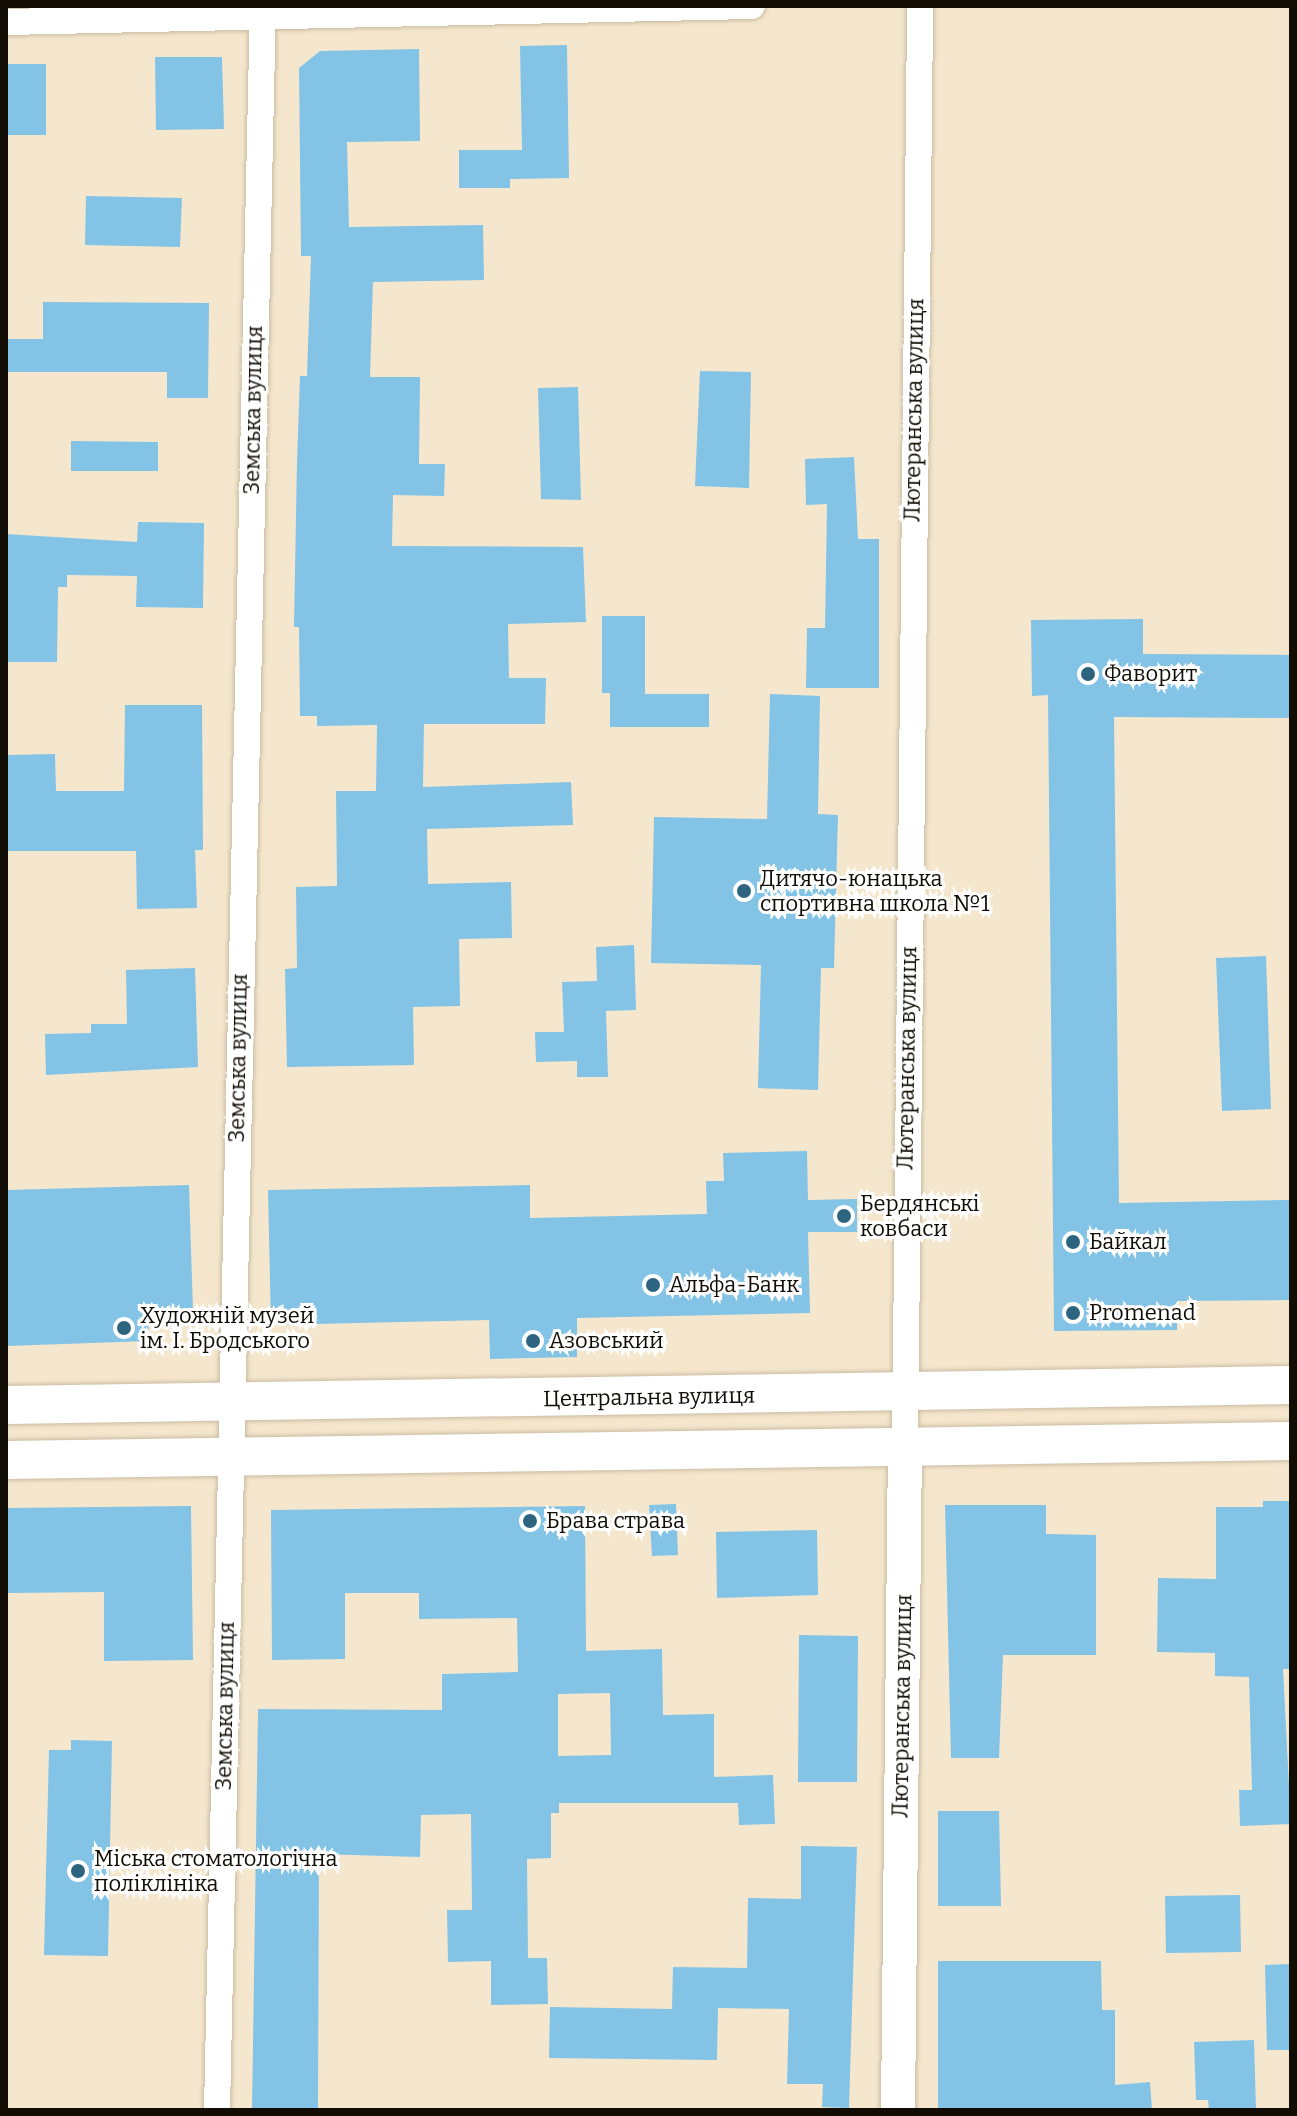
<!DOCTYPE html>
<meta charset="utf-8">
<style>
body{margin:0}
#map{position:relative;width:1297px;height:2116px;overflow:hidden;background:#f5e7cd;font-family:Bitter,serif}
div>[style]{position:absolute}
.building>*{inset:0;background:#82c3e6}
.roads{filter:drop-shadow(0 0 2px #c9bca3) drop-shadow(0 0 2px #c9bca3)}
.minor>*{height:26px;margin:-13px;padding:0 13px;transform-origin:13px;border-radius:13px;background:#fff}
.tertiary>*{height:34px;margin:-17px;padding:0 17px;transform-origin:17px;border-radius:17px;background:#fff}
.secondary>*{height:38px;margin:-19px;padding:0 19px;transform-origin:19px;border-radius:19px;background:#fff}
.dots>*{width:22px;height:22px;translate:-50% -50%;box-sizing:border-box;border:4px solid #fff;border-radius:50%}
span{translate:-50% -50%;white-space:nowrap;text-align:center;line-height:1.15;-webkit-text-stroke:6px #fff;paint-order:stroke}
.street-label{font-size:22px;color:#110d05}
.poi-label{font-size:22px;color:#110d05}
.left{translate:0 -50%;text-align:left}
.frame{position:absolute;inset:0;border:8px solid #110d05;pointer-events:none}
</style>
<div id="map">
<div class="building">
<i style="clip-path:polygon(567px 45px,569px 178px,510px 179px,510px 188px,459px 188px,459px 150px,522px 150px,520px 46px)"></i>
<i style="clip-path:polygon(419px 49px,420px 141px,347px 142px,349px 227px,483px 225px,484px 280px,373px 282px,370px 377px,420px 377px,419px 464px,445px 464px,444px 496px,393px 495px,392px 546px,583px 547px,586px 622px,508px 624px,509px 678px,546px 678px,545px 724px,424px 724px,423px 787px,571px 782px,573px 825px,427px 829px,428px 884px,511px 882px,512px 938px,459px 939px,460px 1006px,413px 1007px,414px 1065px,287px 1067px,285px 969px,297px 968px,296px 887px,337px 886px,336px 791px,376px 791px,377px 725px,317px 726px,317px 716px,300px 716px,299px 627px,294px 627px,297px 461px,300px 376px,307px 376px,311px 256px,301px 256px,299px 68px,320px 51px)"></i>
<i style="clip-path:polygon(155px 57px,222px 57px,224px 129px,156px 130px)"></i>
<i style="clip-path:polygon(6px 64px,46px 64px,46px 135px,6px 135px)"></i>
<i style="clip-path:polygon(86px 196px,182px 198px,180px 247px,85px 245px)"></i>
<i style="clip-path:polygon(43px 302px,209px 303px,208px 398px,167px 398px,167px 372px,6px 372px,6px 339px,43px 339px)"></i>
<i style="clip-path:polygon(700px 371px,751px 372px,749px 488px,695px 486px)"></i>
<i style="clip-path:polygon(578px 387px,581px 500px,541px 499px,538px 388px)"></i>
<i style="clip-path:polygon(71px 441px,158px 442px,158px 471px,71px 471px)"></i>
<i style="clip-path:polygon(854px 457px,858px 539px,879px 539px,879px 688px,806px 688px,807px 628px,825px 628px,827px 504px,806px 505px,805px 459px)"></i>
<i style="clip-path:polygon(138px 522px,204px 523px,203px 608px,136px 607px,137px 576px,67px 575px,67px 587px,58px 587px,57px 662px,6px 662px,6px 534px,137px 542px)"></i>
<i style="clip-path:polygon(602px 616px,645px 616px,645px 694px,709px 694px,709px 727px,610px 727px,610px 693px,602px 693px)"></i>
<i style="clip-path:polygon(1143px 619px,1143px 654px,1291px 655px,1291px 718px,1114px 717px,1119px 1203px,1291px 1200px,1291px 1300px,1177px 1301px,1177px 1330px,1054px 1331px,1048px 695px,1032px 696px,1031px 620px)"></i>
<i style="clip-path:polygon(770px 694px,820px 696px,818px 814px,838px 815px,834px 968px,821px 968px,818px 1090px,758px 1088px,761px 965px,651px 963px,654px 817px,767px 819px)"></i>
<i style="clip-path:polygon(125px 705px,202px 705px,203px 850px,195px 850px,197px 908px,137px 909px,136px 851px,6px 851px,6px 755px,55px 754px,56px 791px,124px 791px)"></i>
<i style="clip-path:polygon(634px 945px,636px 1010px,606px 1011px,608px 1077px,577px 1077px,577px 1061px,536px 1062px,535px 1032px,564px 1032px,562px 982px,597px 981px,596px 947px)"></i>
<i style="clip-path:polygon(1266px 956px,1271px 1109px,1222px 1111px,1216px 958px)"></i>
<i style="clip-path:polygon(195px 968px,198px 1067px,46px 1075px,45px 1034px,91px 1033px,91px 1024px,127px 1024px,126px 970px)"></i>
<i style="clip-path:polygon(807px 1151px,808px 1200px,857px 1199px,857px 1232px,808px 1232px,810px 1313px,577px 1318px,577px 1357px,490px 1359px,489px 1320px,271px 1325px,268px 1190px,530px 1185px,530px 1218px,707px 1214px,706px 1181px,724px 1181px,723px 1153px)"></i>
<i style="clip-path:polygon(189px 1185px,193px 1311px,148px 1312px,149px 1341px,6px 1346px,6px 1190px)"></i>
<i style="clip-path:polygon(1263px 1501px,1291px 1501px,1291px 1669px,1283px 1669px,1291px 1824px,1240px 1826px,1239px 1790px,1252px 1790px,1249px 1677px,1215px 1676px,1215px 1653px,1157px 1652px,1158px 1578px,1216px 1579px,1216px 1507px,1263px 1507px)"></i>
<i style="clip-path:polygon(676px 1504px,678px 1555px,652px 1556px,649px 1505px)"></i>
<i style="clip-path:polygon(945px 1505px,1046px 1505px,1046px 1534px,1096px 1535px,1096px 1655px,1003px 1655px,999px 1758px,951px 1758px)"></i>
<i style="clip-path:polygon(191px 1506px,193px 1660px,104px 1661px,104px 1592px,6px 1593px,6px 1508px)"></i>
<i style="clip-path:polygon(evenodd,585px 1506px,586px 1651px,662px 1649px,663px 1715px,714px 1714px,714px 1777px,773px 1775px,775px 1824px,739px 1825px,738px 1803px,559px 1803px,559px 1813px,551px 1813px,551px 1858px,527px 1859px,528px 1958px,547px 1958px,548px 2004px,491px 2005px,491px 1961px,448px 1962px,447px 1910px,472px 1910px,471px 1814px,421px 1815px,420px 1857px,319px 1854px,318px 2110px,252px 2110px,258px 1709px,442px 1710px,442px 1674px,518px 1672px,517px 1618px,419px 1619px,419px 1593px,345px 1593px,345px 1659px,272px 1660px,271px 1510px,585px 1506px,610px 1693px,611px 1755px,558px 1756px,558px 1694px,610px 1693px)"></i>
<i style="clip-path:polygon(817px 1530px,818px 1595px,717px 1598px,716px 1532px)"></i>
<i style="clip-path:polygon(799px 1635px,858px 1636px,857px 1782px,798px 1782px)"></i>
<i style="clip-path:polygon(71px 1740px,112px 1741px,108px 1956px,44px 1955px,49px 1750px,71px 1750px)"></i>
<i style="clip-path:polygon(938px 1811px,999px 1811px,1001px 1906px,938px 1906px)"></i>
<i style="clip-path:polygon(801px 1846px,857px 1847px,849px 2108px,822px 2107px,823px 2084px,787px 2084px,789px 2009px,718px 2008px,717px 2060px,549px 2058px,550px 2007px,672px 2009px,673px 1967px,747px 1968px,748px 1898px,801px 1899px)"></i>
<i style="clip-path:polygon(1240px 1895px,1241px 1952px,1166px 1953px,1165px 1896px)"></i>
<i style="clip-path:polygon(938px 1961px,1101px 1961px,1102px 2010px,1115px 2010px,1115px 2085px,1150px 2082px,1152px 2110px,938px 2110px)"></i>
<i style="clip-path:polygon(1291px 1964px,1291px 2050px,1267px 2050px,1265px 1965px)"></i>
<i style="clip-path:polygon(1254px 2040px,1256px 2110px,1209px 2110px,1208px 2100px,1196px 2100px,1194px 2042px)"></i>
</div>
<div class="roads">
<div class="minor">
<i style="left:6px;top:22px;width:746px;rotate:-1.23deg"></i>
<i style="left:905px;top:1447px;width:1441px;rotate:-89.4deg"></i>
<i style="left:217px;top:2110px;width:2105px;rotate:-88.75deg"></i>
</div>
<div class="tertiary">
<i style="left:898px;top:2110px;width:663px;rotate:-89.4deg"></i>
</div>
<div class="secondary">
<i style="left:6px;top:1405px;width:1285px;rotate:-0.89deg"></i>
<i style="left:6px;top:1460px;width:1285px;rotate:-0.85deg"></i>
</div>
</div>
<div class="dots">
<i style="left:1088px;top:674px;background:#2d647f"></i>
<i style="left:744px;top:891px;background:#2d647f"></i>
<i style="left:844px;top:1216px;background:#2d647f"></i>
<i style="left:1073px;top:1242px;background:#2d647f"></i>
<i style="left:653px;top:1285px;background:#2d647f"></i>
<i style="left:1073px;top:1313px;background:#2d647f"></i>
<i style="left:124px;top:1328px;background:#2d647f"></i>
<i style="left:533px;top:1341px;background:#2d647f"></i>
<i style="left:530px;top:1521px;background:#2d647f"></i>
<i style="left:78px;top:1871px;background:#2d647f"></i>
</div>
<div class="street-label">
<span style="left:253px;top:410px;rotate:-89deg">Земська вулиця</span>
<span style="left:914px;top:410px;rotate:-89deg">Лютеранська вулиця</span>
<span style="left:238px;top:1058px;rotate:-89deg">Земська вулиця</span>
<span style="left:907px;top:1058px;rotate:-89deg">Лютеранська вулиця</span>
<span style="left:649px;top:1397px;rotate:-1deg">Центральна вулиця</span>
<span style="left:225px;top:1706px;rotate:-89deg">Земська вулиця</span>
<span style="left:902px;top:1706px;rotate:-89deg">Лютеранська вулиця</span>
</div>
<div class="poi-label">
<span class="left" style="left:1104px;top:674px">Фаворит</span>
<span class="left" style="left:760px;top:891px">Дитячо-юнацька<br>спортивна школа №1</span>
<span class="left" style="left:860px;top:1216px">Бердянські<br>ковбаси</span>
<span class="left" style="left:1089px;top:1242px">Байкал</span>
<span class="left" style="left:669px;top:1285px">Альфа-Банк</span>
<span class="left" style="left:1089px;top:1313px">Promenad</span>
<span class="left" style="left:140px;top:1328px">Художній музей<br>ім. І. Бродського</span>
<span class="left" style="left:549px;top:1341px">Азовський</span>
<span class="left" style="left:546px;top:1521px">Брава страва</span>
<span class="left" style="left:94px;top:1871px">Міська стоматологічна<br>поліклініка</span>
</div>
<div class="frame"></div>
</div>
